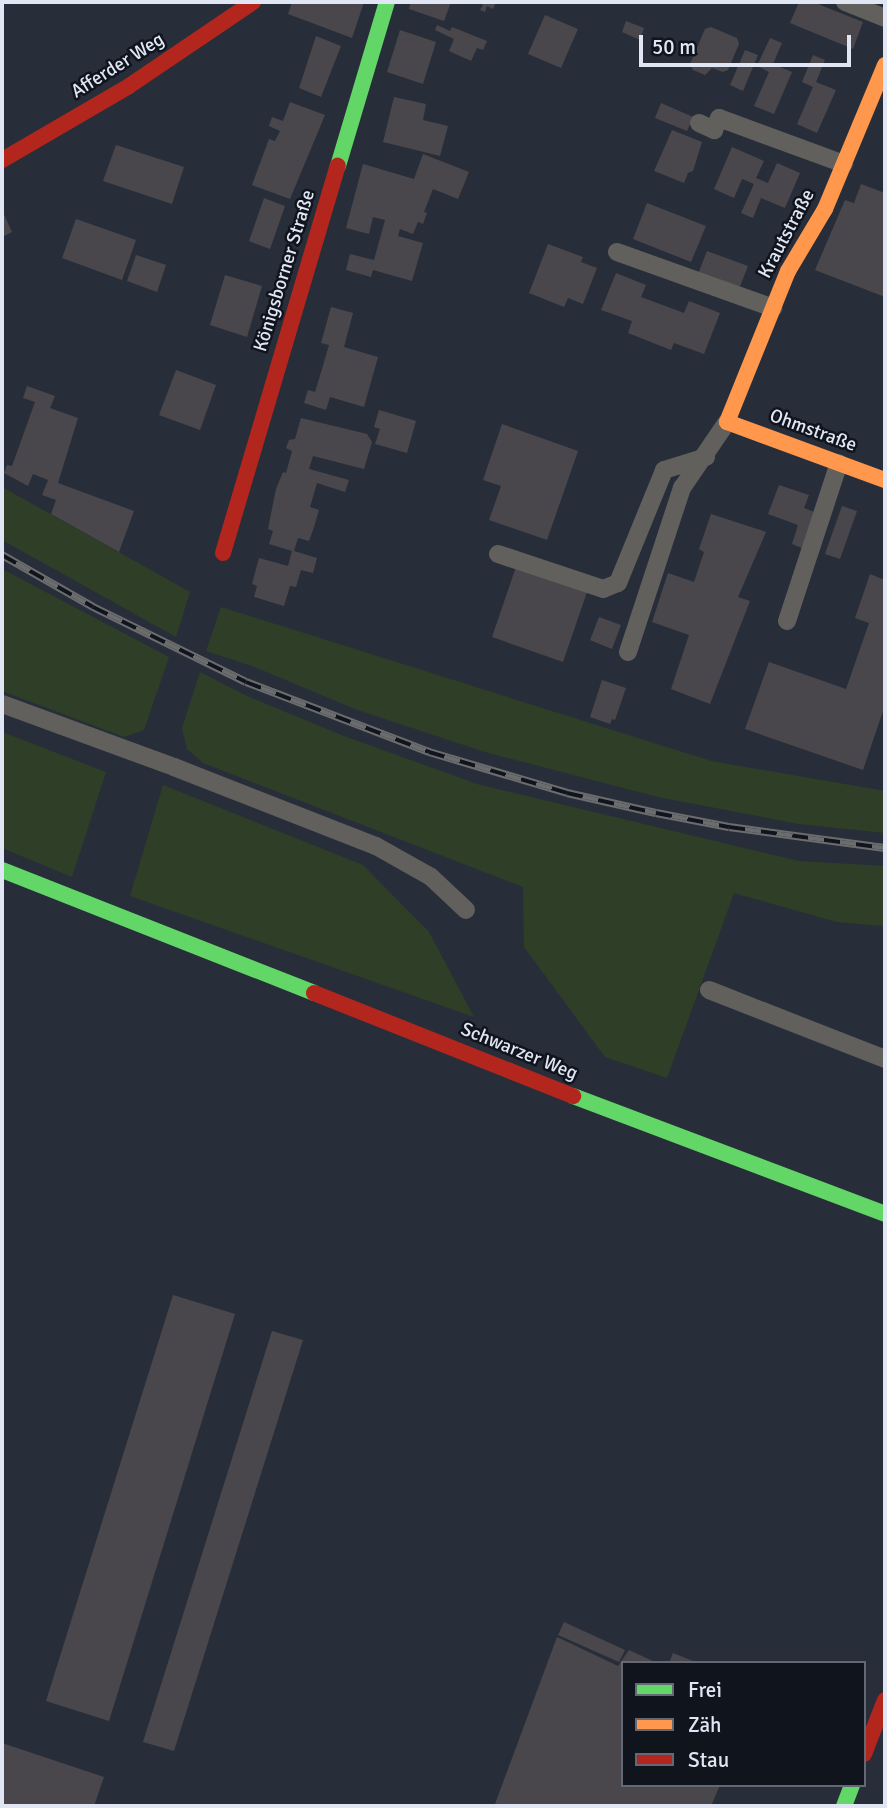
<!DOCTYPE html>
<meta charset="utf-8">
<style>
body{margin:0}
#map{position:relative;width:887px;height:1808px;overflow:hidden;background:#282e39;font-family:Signika,sans-serif}
div>[style]{position:absolute}
.green>*{inset:0;background:#2f3e26}
.building>*{inset:0;background:#49474b}
.lane>*{height:18px;margin:-9px;padding:0 9px;transform-origin:9px;border-radius:9px;background:#61605d}
.fast>*{height:16px;margin:-8px;padding:0 8px;transform-origin:8px;border-radius:8px;background:#63d668}
.slow>*{height:16px;margin:-8px;padding:0 8px;transform-origin:8px;border-radius:8px;background:#ff974d}
.jam>*{height:16px;margin:-8px;padding:0 8px;transform-origin:8px;border-radius:8px;background:#b3261e}
.rail>*{height:8px;margin-top:-4px;transform-origin:0;background:repeating-linear-gradient(90deg,#10141d 0 16px,#6b6c6d 0 32px);box-sizing:border-box;border-block:2px solid #6b6c6d}
span{translate:-50% -50%;white-space:nowrap;text-align:center;line-height:1.15;-webkit-text-stroke:5px #10141d;paint-order:stroke}
.street-label{font-size:19px;color:#e0e6f3}
.frame{position:absolute;inset:0;border:4px solid #e0e6f3;pointer-events:none}
.legend{position:absolute;left:621px;top:1661px;width:245px;height:126px;box-sizing:border-box;background:#10141d;border:2px solid #636873;margin:0;padding:9px 12px;list-style:none;font-size:21px;color:#e0e6f3}
.legend li{display:flex;align-items:center;gap:14px;height:35px}
.legend b{width:35px;border:2px solid #636873}
.scale{position:absolute;left:639px;top:35px;width:212px;height:32px;box-sizing:border-box;border:4px solid #e0e6f3;border-top:0;padding-left:9px;font-size:21px;line-height:24px;white-space:nowrap;color:#e0e6f3;-webkit-text-stroke:5px #10141d;paint-order:stroke}
</style>
<div id="map">
<div class="green">
<i style="clip-path:polygon(2px 487px,190px 592px,176px 637px,2px 540px)"></i>
<i style="clip-path:polygon(2px 569px,169px 657px,144px 730px,124px 737px,2px 691px)"></i>
<i style="clip-path:polygon(221px 607px,711px 761px,885px 791px,885px 833px,799px 824px,658px 797px,485px 752px,355px 709px,252px 666px,206px 651px)"></i>
<i style="clip-path:polygon(200px 672px,249px 697px,344px 736px,477px 784px,799px 861px,885px 866px,885px 926px,837px 922px,734px 893px,667px 1078px,605px 1057px,524px 947px,523px 887px,203px 763px,187px 749px,182px 728px)"></i>
<i style="clip-path:polygon(2px 732px,106px 772px,72px 877px,2px 848px)"></i>
<i style="clip-path:polygon(163px 785px,363px 865px,429px 932px,474px 1017px,130px 896px)"></i>
</div>
<div class="building">
<i style="clip-path:polygon(292px 2px,364px 2px,352px 38px,288px 14px)"></i>
<i style="clip-path:polygon(411px 2px,451px 2px,444px 21px,409px 9px)"></i>
<i style="clip-path:polygon(476px 2px,496px 2px,493px 9px,487px 6px,485px 12px,480px 10px,483px 5px)"></i>
<i style="clip-path:polygon(799px 2px,813px 2px,863px 22px,853px 49px,790px 23px)"></i>
<i style="clip-path:polygon(545px 15px,578px 29px,561px 68px,528px 54px)"></i>
<i style="clip-path:polygon(626px 21px,644px 28px,640px 40px,622px 32px)"></i>
<i style="clip-path:polygon(437px 25px,450px 31px,452px 27px,487px 41px,483px 50px,477px 48px,471px 61px,449px 51px,454px 39px,435px 30px)"></i>
<i style="clip-path:polygon(711px 27px,737px 38px,739px 44px,728px 70px,723px 72px,712px 68px,705px 75px,693px 70px,690px 64px,705px 29px)"></i>
<i style="clip-path:polygon(400px 30px,436px 42px,423px 84px,387px 72px)"></i>
<i style="clip-path:polygon(316px 36px,341px 46px,321px 97px,299px 88px)"></i>
<i style="clip-path:polygon(770px 38px,782px 43px,773px 64px,792px 72px,774px 114px,754px 106px,769px 72px,757px 66px)"></i>
<i style="clip-path:polygon(745px 50px,758px 55px,743px 91px,730px 85px)"></i>
<i style="clip-path:polygon(813px 55px,825px 60px,816px 82px,836px 90px,817px 133px,797px 124px,813px 87px,802px 82px)"></i>
<i style="clip-path:polygon(394px 97px,426px 104px,423px 120px,448px 126px,440px 156px,383px 142px)"></i>
<i style="clip-path:polygon(290px 102px,325px 115px,290px 199px,252px 185px,269px 139px,275px 141px,280px 131px,269px 126px,272px 117px,283px 121px)"></i>
<i style="clip-path:polygon(661px 103px,693px 117px,687px 131px,655px 118px)"></i>
<i style="clip-path:polygon(672px 130px,702px 142px,693px 171px,688px 173px,684px 183px,654px 171px)"></i>
<i style="clip-path:polygon(116px 145px,184px 167px,172px 204px,103px 181px)"></i>
<i style="clip-path:polygon(732px 147px,764px 161px,756px 178px,768px 183px,777px 163px,800px 173px,785px 208px,761px 198px,753px 218px,741px 213px,754px 184px,742px 179px,734px 198px,714px 189px)"></i>
<i style="clip-path:polygon(423px 154px,469px 172px,458px 199px,433px 189px,424px 212px,427px 213px,423px 224px,418px 222px,413px 234px,400px 229px,398px 236px,423px 243px,412px 281px,373px 270px,371px 277px,346px 270px,350px 254px,374px 260px,385px 220px,373px 217px,369px 234px,346px 228px,363px 164px,414px 179px)"></i>
<i style="clip-path:polygon(861px 184px,885px 193px,883px 214px,885px 215px,885px 297px,815px 270px,845px 200px,854px 203px)"></i>
<i style="clip-path:polygon(264px 198px,285px 206px,270px 249px,249px 241px)"></i>
<i style="clip-path:polygon(647px 203px,706px 226px,691px 262px,633px 239px)"></i>
<i style="clip-path:polygon(2px 210px,12px 232px,2px 237px)"></i>
<i style="clip-path:polygon(76px 219px,136px 240px,122px 280px,62px 258px)"></i>
<i style="clip-path:polygon(548px 244px,583px 257px,581px 262px,597px 268px,583px 304px,568px 298px,564px 307px,529px 293px)"></i>
<i style="clip-path:polygon(707px 251px,748px 266px,739px 289px,698px 274px)"></i>
<i style="clip-path:polygon(136px 255px,166px 265px,157px 292px,127px 281px)"></i>
<i style="clip-path:polygon(616px 273px,646px 285px,641px 297px,684px 313px,689px 301px,720px 313px,704px 354px,674px 343px,671px 350px,628px 333px,632px 321px,601px 310px)"></i>
<i style="clip-path:polygon(225px 275px,262px 286px,247px 337px,210px 325px)"></i>
<i style="clip-path:polygon(331px 307px,353px 313px,344px 347px,378px 357px,364px 407px,330px 397px,326px 410px,304px 403px,308px 390px,315px 392px,322px 369px,329px 345px,321px 343px)"></i>
<i style="clip-path:polygon(176px 370px,216px 385px,200px 430px,159px 415px)"></i>
<i style="clip-path:polygon(27px 386px,55px 396px,50px 408px,78px 418px,58px 483px,134px 511px,119px 552px,51px 514px,56px 500px,42px 495px,48px 480px,33px 474px,28px 486px,4px 473px,7px 465px,12px 466px,35px 402px,23px 398px)"></i>
<i style="clip-path:polygon(379px 410px,416px 421px,407px 453px,375px 444px,380px 429px,374px 427px)"></i>
<i style="clip-path:polygon(301px 418px,367px 434px,372px 442px,364px 469px,313px 456px,309px 469px,349px 480px,345px 492px,317px 483px,310px 507px,319px 510px,314px 527px,309px 541px,298px 538px,294px 551px,317px 558px,313px 573px,301px 570px,296px 587px,290px 586px,284px 606px,254px 597px,257px 586px,252px 584px,259px 558px,288px 566px,292px 551px,269px 544px,273px 531px,268px 529px,276px 489px,283px 472px,286px 473px,292px 451px,286px 448px,289px 440px,295px 439px)"></i>
<i style="clip-path:polygon(502px 424px,578px 451px,547px 540px,489px 520px,501px 486px,483px 480px)"></i>
<i style="clip-path:polygon(779px 485px,809px 495px,804px 508px,817px 513px,804px 549px,792px 544px,798px 525px,768px 514px)"></i>
<i style="clip-path:polygon(842px 506px,857px 511px,840px 559px,825px 554px)"></i>
<i style="clip-path:polygon(711px 514px,766px 532px,738px 597px,750px 601px,710px 704px,671px 689px,689px 635px,652px 622px,668px 573px,694px 582px,704px 552px,699px 549px)"></i>
<i style="clip-path:polygon(516px 567px,587px 592px,563px 662px,492px 637px)"></i>
<i style="clip-path:polygon(870px 574px,885px 580px,885px 705px,863px 770px,745px 729px,769px 662px,846px 689px,869px 623px,855px 618px)"></i>
<i style="clip-path:polygon(599px 617px,621px 625px,612px 649px,590px 640px)"></i>
<i style="clip-path:polygon(602px 680px,626px 688px,615px 720px,612px 719px,610px 724px,590px 717px)"></i>
<i style="clip-path:polygon(173px 1295px,235px 1314px,109px 1721px,46px 1701px)"></i>
<i style="clip-path:polygon(272px 1331px,303px 1340px,174px 1751px,143px 1742px)"></i>
<i style="clip-path:polygon(564px 1622px,625px 1650px,619px 1662px,558px 1635px)"></i>
<i style="clip-path:polygon(557px 1637px,618px 1666px,629px 1650px,657px 1663px,623px 1663px,623px 1785px,720px 1785px,711px 1806px,502px 1806px,495px 1804px)"></i>
<i style="clip-path:polygon(673px 1653px,698px 1663px,669px 1663px)"></i>
<i style="clip-path:polygon(2px 1743px,104px 1777px,94px 1806px,2px 1806px)"></i>
</div>
<div class="lane">
<i style="left:845px;top:2px;width:43px;rotate:21.8deg"></i>
<i style="left:699px;top:123px;width:17px;rotate:25deg"></i>
<i style="left:714px;top:130px;width:13px;rotate:-67deg"></i>
<i style="left:719px;top:118px;width:133px;rotate:20.2deg"></i>
<i style="left:617px;top:252px;width:166px;rotate:19.7deg"></i>
<i style="left:498px;top:554px;width:111px;rotate:18.4deg"></i>
<i style="left:603px;top:589px;width:16px;rotate:-22deg"></i>
<i style="left:618px;top:583px;width:122px;rotate:-67.8deg"></i>
<i style="left:664px;top:470px;width:44px;rotate:-17.2deg"></i>
<i style="left:787px;top:621px;width:166px;rotate:-71.8deg"></i>
<i style="left:628px;top:652px;width:173px;rotate:-71.8deg"></i>
<i style="left:682px;top:488px;width:80px;rotate:-55.7deg"></i>
<i style="left:2px;top:704px;width:183px;rotate:20.1deg"></i>
<i style="left:174px;top:767px;width:217px;rotate:21.4deg"></i>
<i style="left:376px;top:846px;width:63px;rotate:29.4deg"></i>
<i style="left:431px;top:877px;width:48px;rotate:43.3deg"></i>
<i style="left:709px;top:990px;width:189px;rotate:21.4deg"></i>
</div>
<div class="fast">
<i style="left:338px;top:166px;width:171px;rotate:-73.4deg"></i>
<i style="left:2px;top:870px;width:335px;rotate:21.5deg"></i>
<i style="left:573px;top:1096px;width:334px;rotate:20.7deg"></i>
<i style="left:844px;top:1806px;width:22px;rotate:-69deg"></i>
</div>
<div class="slow">
<i style="left:885px;top:65px;width:156px;rotate:112.6deg"></i>
<i style="left:825px;top:209px;width:72px;rotate:120.8deg"></i>
<i style="left:788px;top:271px;width:163px;rotate:112deg"></i>
<i style="left:727px;top:422px;width:168px;rotate:20.2deg"></i>
</div>
<div class="jam">
<i style="left:2px;top:160px;width:147px;rotate:-30.2deg"></i>
<i style="left:129px;top:86px;width:150px;rotate:-34.1deg"></i>
<i style="left:223px;top:553px;width:404px;rotate:-73.5deg"></i>
<i style="left:314px;top:993px;width:279px;rotate:21.7deg"></i>
<i style="left:864px;top:1754px;width:58px;rotate:-68.7deg"></i>
</div>
<div class="rail">
<i style="left:2px;top:555px;width:105px;rotate:29.7deg"></i>
<i style="left:93px;top:607px;width:170px;rotate:26.1deg"></i>
<i style="left:246px;top:682px;width:196px;rotate:20.9deg"></i>
<i style="left:429px;top:752px;width:144px;rotate:16.5deg"></i>
<i style="left:567px;top:793px;width:91px;rotate:12.7deg"></i>
<i style="left:656px;top:813px;width:74px;rotate:10.9deg"></i>
<i style="left:729px;top:827px;width:157px;rotate:7.7deg"></i>
</div>
<div class="street-label">
<span style="left:118px;top:66px;rotate:-32deg">Afferder Weg</span>
<span style="left:787px;top:234px;rotate:-62deg">Krautstraße</span>
<span style="left:285px;top:271px;rotate:-73deg">Königsborner Straße</span>
<span style="left:813px;top:431px;rotate:20deg">Ohmstraße</span>
<span style="left:519px;top:1052px;rotate:22deg">Schwarzer Weg</span>
</div>
<div class="frame"></div>
<ul class="legend">
<li><b style="height:9px;background:#63d668"></b>Frei</li>
<li><b style="height:9px;background:#ff974d"></b>Zäh</li>
<li><b style="height:9px;background:#b3261e"></b>Stau</li>
</ul>
<div class="scale">50 m</div>
</div>
